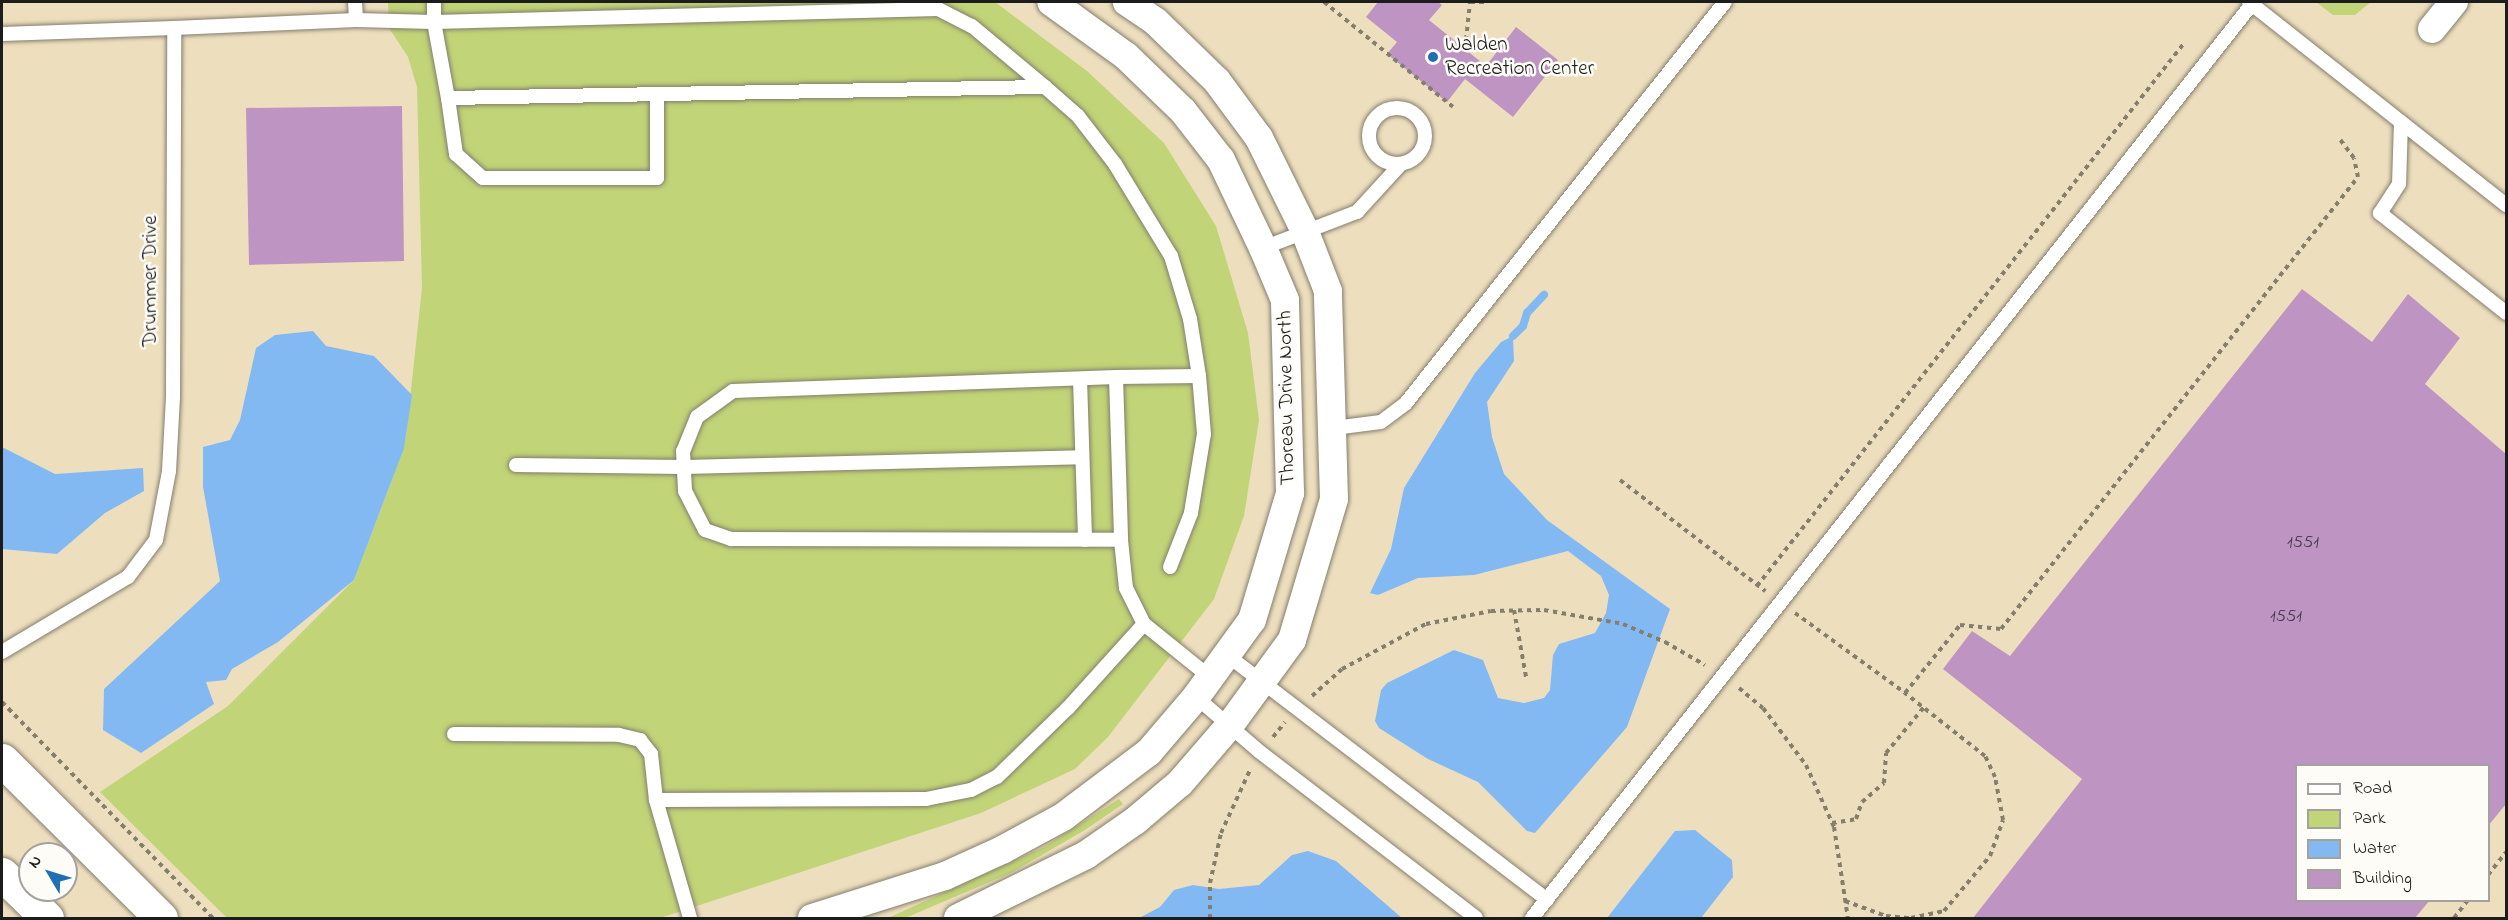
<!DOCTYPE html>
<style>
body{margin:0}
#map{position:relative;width:2508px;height:920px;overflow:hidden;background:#eddfbe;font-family:"Indie Flower",sans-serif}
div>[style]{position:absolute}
.green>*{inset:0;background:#c1d477}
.water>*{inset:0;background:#83b9f2}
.stream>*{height:8px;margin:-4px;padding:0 4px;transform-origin:4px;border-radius:4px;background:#83b9f2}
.building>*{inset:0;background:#be95c2}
.path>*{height:4px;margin-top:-2px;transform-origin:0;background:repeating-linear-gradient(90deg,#847e6d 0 4.5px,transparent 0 9px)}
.roads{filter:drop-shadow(0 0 2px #847e6d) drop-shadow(0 0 2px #847e6d)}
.service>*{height:14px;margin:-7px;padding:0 7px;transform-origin:7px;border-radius:7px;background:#fff}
.service>.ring{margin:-7px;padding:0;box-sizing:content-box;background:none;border:14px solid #fff;border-radius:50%}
.minor>*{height:28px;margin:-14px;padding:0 14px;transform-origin:14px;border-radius:14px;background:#fff}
.secondary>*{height:33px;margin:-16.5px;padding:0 16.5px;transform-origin:16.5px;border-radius:16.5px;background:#fff}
.dots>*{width:16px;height:16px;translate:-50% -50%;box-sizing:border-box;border:3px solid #fdfcf7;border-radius:50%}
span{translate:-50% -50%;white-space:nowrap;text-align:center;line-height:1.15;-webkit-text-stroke:5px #fdfcf7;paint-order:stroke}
.number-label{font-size:18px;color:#443a46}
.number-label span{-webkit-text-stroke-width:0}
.poi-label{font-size:21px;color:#1c1c1c}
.left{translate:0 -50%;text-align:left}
.street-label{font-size:21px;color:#1c1c1c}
.frame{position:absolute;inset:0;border:3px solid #1c1c1c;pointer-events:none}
.legend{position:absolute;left:2295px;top:764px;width:195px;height:138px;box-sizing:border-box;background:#fdfcf7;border:2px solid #a3a29f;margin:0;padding:8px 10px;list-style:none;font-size:18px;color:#1c1c1c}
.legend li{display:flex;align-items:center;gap:12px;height:30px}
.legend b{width:30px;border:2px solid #a3a29f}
.north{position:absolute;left:18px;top:842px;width:60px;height:60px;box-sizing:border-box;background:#fdfcf7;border:2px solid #a3a29f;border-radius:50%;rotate:308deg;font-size:16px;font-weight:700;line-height:24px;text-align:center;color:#1c1c1c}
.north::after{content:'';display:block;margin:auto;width:21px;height:27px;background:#1f6fb2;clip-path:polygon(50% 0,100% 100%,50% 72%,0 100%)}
</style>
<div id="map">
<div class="green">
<i style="clip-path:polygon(388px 2px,995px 2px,1087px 71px,1164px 143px,1216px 226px,1248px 333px,1259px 420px,1244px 516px,1214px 599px,1108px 737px,1075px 769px,981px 813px,660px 918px,227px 918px,100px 792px,228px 706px,354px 580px,390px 485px,406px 436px,422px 288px,417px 87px,408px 57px,389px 28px)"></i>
<i style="clip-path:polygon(2316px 2px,2371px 2px,2355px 15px,2333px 15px)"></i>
<i style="clip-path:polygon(1119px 799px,1123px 804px,1085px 830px,1011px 873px,905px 918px,888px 918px,1044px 847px)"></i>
</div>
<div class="water">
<i style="clip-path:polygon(313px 331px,326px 346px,374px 356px,412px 395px,404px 448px,354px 580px,278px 642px,232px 669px,226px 680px,206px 682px,214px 704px,141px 753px,103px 730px,104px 689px,220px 581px,203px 487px,203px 447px,230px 440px,240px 420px,256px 348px,275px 335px)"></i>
<i style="clip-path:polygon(1513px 336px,1514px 361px,1487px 402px,1492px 437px,1504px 474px,1547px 520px,1670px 609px,1627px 727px,1535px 833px,1527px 831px,1478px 782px,1428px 759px,1379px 728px,1375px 721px,1381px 690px,1387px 683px,1454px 650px,1483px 660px,1498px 698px,1524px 703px,1544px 698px,1550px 690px,1553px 655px,1559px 644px,1595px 633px,1606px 613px,1609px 595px,1601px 576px,1568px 551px,1474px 575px,1418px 578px,1378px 595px,1370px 593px,1391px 549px,1404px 488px,1475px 373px,1501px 342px)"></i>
<i style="clip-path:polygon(2px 447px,55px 474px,143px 468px,144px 491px,105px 513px,57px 554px,2px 549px)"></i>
<i style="clip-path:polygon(1695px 830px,1732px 860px,1733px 877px,1701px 918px,1607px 918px,1675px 831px)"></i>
<i style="clip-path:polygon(1308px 851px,1336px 861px,1402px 918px,1139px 918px,1160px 907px,1174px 890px,1193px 885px,1219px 889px,1259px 885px,1292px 855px)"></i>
</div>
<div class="stream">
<i style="left:1513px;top:336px;width:14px;rotate:-45deg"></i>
<i style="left:1523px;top:326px;width:14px;rotate:-73deg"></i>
<i style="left:1527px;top:313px;width:25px;rotate:-47deg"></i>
</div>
<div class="building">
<i style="clip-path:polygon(1378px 2px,1438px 2px,1442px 5px,1429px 20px,1486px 66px,1516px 27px,1558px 60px,1513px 117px,1465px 79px,1447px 102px,1387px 54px,1397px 42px,1366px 17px)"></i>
<i style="clip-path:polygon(402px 106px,404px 261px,249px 265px,246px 108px)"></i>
<i style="clip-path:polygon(2302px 289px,2372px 342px,2408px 294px,2460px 338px,2425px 384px,2506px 454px,2506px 804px,2488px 826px,2488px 766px,2296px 766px,2296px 900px,2430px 900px,2415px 918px,1973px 918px,2082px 779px,1943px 669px,1972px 631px,2010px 656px)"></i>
</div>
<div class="path">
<i style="left:1324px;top:2px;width:166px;rotate:39.1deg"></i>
<i style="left:1470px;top:2px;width:14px"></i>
<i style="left:1465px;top:49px;width:47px;rotate:-83.9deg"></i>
<i style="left:1620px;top:480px;width:183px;rotate:37.4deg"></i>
<i style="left:1757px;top:586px;width:692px;rotate:-51.81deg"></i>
<i style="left:1514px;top:610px;width:68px;rotate:79.8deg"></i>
<i style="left:1795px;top:613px;width:136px;rotate:36deg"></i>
<i style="left:1739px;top:688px;width:31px;rotate:40deg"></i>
<i style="left:1763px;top:708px;width:71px;rotate:53deg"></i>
<i style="left:1806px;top:765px;width:68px;rotate:65.7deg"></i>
<i style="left:1834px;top:827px;width:92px;rotate:81.3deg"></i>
<i style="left:1312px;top:696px;width:40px;rotate:-42deg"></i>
<i style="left:1342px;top:669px;width:95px;rotate:-28.2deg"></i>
<i style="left:1426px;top:624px;width:66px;rotate:-11.3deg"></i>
<i style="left:1491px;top:611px;width:53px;rotate:-1.1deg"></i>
<i style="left:1544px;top:610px;width:80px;rotate:10deg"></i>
<i style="left:1623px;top:624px;width:46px;rotate:23.2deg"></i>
<i style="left:1665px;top:642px;width:46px;rotate:29.9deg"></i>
<i style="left:2px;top:702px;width:302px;rotate:45.7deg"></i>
<i style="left:1273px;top:737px;width:19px;rotate:-51deg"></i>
<i style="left:1832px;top:823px;width:24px;rotate:-9deg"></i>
<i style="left:1856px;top:819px;width:18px;rotate:-71deg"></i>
<i style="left:1862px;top:802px;width:29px;rotate:-41deg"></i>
<i style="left:1884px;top:783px;width:30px;rotate:-86deg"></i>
<i style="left:1886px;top:753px;width:60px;rotate:-50.4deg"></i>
<i style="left:2488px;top:875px;width:29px;rotate:-52deg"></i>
<i style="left:1845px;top:901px;width:44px;rotate:20.1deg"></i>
<i style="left:1886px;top:916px;width:25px;rotate:5deg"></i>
<i style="left:1911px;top:918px;width:34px;rotate:-12deg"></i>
<i style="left:1944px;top:911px;width:72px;rotate:-50.1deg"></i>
<i style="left:1990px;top:856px;width:38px;rotate:-70deg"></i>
<i style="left:2003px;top:820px;width:44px;rotate:-100.5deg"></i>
<i style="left:1995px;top:777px;width:23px;rotate:-115deg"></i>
<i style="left:1985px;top:756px;width:102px;rotate:-141.8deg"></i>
<i style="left:1905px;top:693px;width:87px;rotate:-51deg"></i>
<i style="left:1960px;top:625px;width:41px;rotate:5.6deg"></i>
<i style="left:2001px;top:629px;width:576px;rotate:-51.7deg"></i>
<i style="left:2358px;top:177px;width:19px;rotate:-102deg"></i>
<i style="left:2354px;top:158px;width:25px;rotate:-127deg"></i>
<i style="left:1210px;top:918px;width:35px;rotate:-90deg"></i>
<i style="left:1210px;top:883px;width:51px;rotate:-77.6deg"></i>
<i style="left:1221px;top:833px;width:69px;rotate:-65.3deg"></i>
<i style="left:2454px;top:918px;width:23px;rotate:-52deg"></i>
</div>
<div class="roads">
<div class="service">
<i style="left:434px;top:2px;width:20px;rotate:90deg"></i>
<i style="left:434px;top:22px;width:77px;rotate:79.6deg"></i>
<i style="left:448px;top:98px;width:597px;rotate:-1.06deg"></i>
<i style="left:2249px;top:2px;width:328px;rotate:38.3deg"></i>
<i style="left:356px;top:20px;width:78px;rotate:1.5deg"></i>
<i style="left:434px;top:22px;width:504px;rotate:-1.48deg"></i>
<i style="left:938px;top:9px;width:38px;rotate:27deg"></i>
<i style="left:972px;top:26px;width:95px;rotate:39.9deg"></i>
<i style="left:1045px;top:87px;width:44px;rotate:41.3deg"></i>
<i style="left:1078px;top:116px;width:61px;rotate:52.4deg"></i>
<i style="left:1115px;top:164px;width:108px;rotate:58.7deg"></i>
<i style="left:1171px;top:256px;width:66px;rotate:73.2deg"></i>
<i style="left:1190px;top:319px;width:58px;rotate:81deg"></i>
<i style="left:2px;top:34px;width:172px;rotate:-2deg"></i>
<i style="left:448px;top:98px;width:57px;rotate:81.9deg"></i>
<i style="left:456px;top:154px;width:36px;rotate:42deg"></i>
<i style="left:483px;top:178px;width:174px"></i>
<i style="left:657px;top:178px;width:83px;rotate:-90deg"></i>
<i class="ring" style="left:1369px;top:108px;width:42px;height:42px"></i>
<i style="left:2401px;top:122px;width:62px;rotate:91.8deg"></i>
<i style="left:2399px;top:184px;width:35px;rotate:123deg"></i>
<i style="left:2380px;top:213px;width:161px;rotate:38.4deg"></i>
<i style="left:1263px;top:248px;width:101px;rotate:-21deg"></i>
<i style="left:1357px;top:212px;width:65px;rotate:-47.5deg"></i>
<i style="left:1116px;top:377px;width:383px;rotate:177.9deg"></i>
<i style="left:733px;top:391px;width:44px;rotate:144.2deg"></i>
<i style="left:697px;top:417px;width:37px;rotate:112deg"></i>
<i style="left:683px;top:451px;width:40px;rotate:87.1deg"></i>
<i style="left:685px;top:491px;width:44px;rotate:62.9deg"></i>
<i style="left:705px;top:530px;width:28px;rotate:19deg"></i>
<i style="left:731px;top:539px;width:390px;rotate:0.1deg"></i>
<i style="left:1080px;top:379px;width:161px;rotate:88.2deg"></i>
<i style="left:1334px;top:428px;width:47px;rotate:-7.3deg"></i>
<i style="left:1381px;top:422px;width:31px;rotate:-37deg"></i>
<i style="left:1406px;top:403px;width:512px;rotate:-51.5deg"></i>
<i style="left:516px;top:465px;width:168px;rotate:0.7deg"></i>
<i style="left:684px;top:467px;width:398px;rotate:-1.4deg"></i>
<i style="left:1170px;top:567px;width:58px;rotate:-68.7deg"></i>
<i style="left:1191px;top:513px;width:80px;rotate:-80.7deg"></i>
<i style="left:1204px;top:434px;width:58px;rotate:-94.9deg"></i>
<i style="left:1199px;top:376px;width:83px;rotate:179.3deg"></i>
<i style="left:1116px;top:377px;width:163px;rotate:88.2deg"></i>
<i style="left:1121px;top:540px;width:48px;rotate:84.1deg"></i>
<i style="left:1126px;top:588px;width:40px;rotate:63.4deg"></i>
<i style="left:1144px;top:624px;width:86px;rotate:38.9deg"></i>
<i style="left:2px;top:652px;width:147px;rotate:-30.8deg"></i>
<i style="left:128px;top:577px;width:46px;rotate:-52.9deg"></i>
<i style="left:156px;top:540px;width:70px;rotate:-79.3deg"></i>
<i style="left:169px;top:471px;width:75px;rotate:-86.9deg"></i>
<i style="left:173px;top:396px;width:368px;rotate:-89.8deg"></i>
<i style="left:174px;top:28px;width:182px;rotate:-2.5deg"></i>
<i style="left:356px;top:20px;width:18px;rotate:-93deg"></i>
<i style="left:1227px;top:655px;width:403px;rotate:37.4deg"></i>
<i style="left:1196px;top:697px;width:84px;rotate:40.7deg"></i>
<i style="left:1260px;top:752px;width:272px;rotate:37.5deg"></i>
<i style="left:454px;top:734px;width:165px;rotate:0.3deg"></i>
<i style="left:619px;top:735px;width:22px;rotate:13deg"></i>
<i style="left:640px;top:740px;width:18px;rotate:52deg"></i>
<i style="left:651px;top:754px;width:46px;rotate:83.8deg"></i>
<i style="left:656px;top:800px;width:270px;rotate:-0.2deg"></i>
<i style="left:926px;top:799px;width:46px;rotate:-11.3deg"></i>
<i style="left:971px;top:790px;width:29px;rotate:-27deg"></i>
<i style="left:997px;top:777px;width:99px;rotate:-44.2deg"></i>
<i style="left:1068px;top:708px;width:113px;rotate:-47.9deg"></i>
<i style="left:656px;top:800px;width:123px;rotate:73.9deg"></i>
<i style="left:1532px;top:918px;width:1164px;rotate:-51.77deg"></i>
</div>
<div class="minor">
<i style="left:2432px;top:29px;width:35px;rotate:-51deg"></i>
<i style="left:812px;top:918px;width:139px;rotate:-17.5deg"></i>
<i style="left:945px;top:876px;width:63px;rotate:-24.5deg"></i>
<i style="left:1002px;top:850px;width:69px;rotate:-28.4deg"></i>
<i style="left:1063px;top:817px;width:108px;rotate:-37.1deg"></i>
<i style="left:1149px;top:752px;width:72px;rotate:-49.5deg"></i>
<i style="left:1196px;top:697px;width:95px;rotate:-54deg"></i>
<i style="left:1252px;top:620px;width:133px;rotate:-73.3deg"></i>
<i style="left:1290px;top:493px;width:193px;rotate:-91.5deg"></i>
<i style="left:1285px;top:300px;width:56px;rotate:-112.9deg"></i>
<i style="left:1263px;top:248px;width:98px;rotate:-115.5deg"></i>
<i style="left:1221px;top:160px;width:62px;rotate:-127.8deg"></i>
<i style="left:1183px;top:111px;width:79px;rotate:-136deg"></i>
<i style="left:1126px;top:56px;width:92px;rotate:-144.2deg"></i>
<i style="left:958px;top:918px;width:143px;rotate:-26.2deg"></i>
<i style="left:1086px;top:855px;width:60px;rotate:-34.8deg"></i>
<i style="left:1135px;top:821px;width:59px;rotate:-40.2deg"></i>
<i style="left:1180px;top:783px;width:77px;rotate:-49.2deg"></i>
<i style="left:1230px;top:725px;width:105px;rotate:-53.9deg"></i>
<i style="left:1292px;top:640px;width:147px;rotate:-73.4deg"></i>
<i style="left:1334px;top:499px;width:208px;rotate:-91.7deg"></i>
<i style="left:1328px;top:291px;width:66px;rotate:-111.2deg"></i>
<i style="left:1304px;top:229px;width:102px;rotate:-116.3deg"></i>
<i style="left:1259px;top:138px;width:71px;rotate:-126.4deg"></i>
<i style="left:1217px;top:81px;width:86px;rotate:-135.9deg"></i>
<i style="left:1155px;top:21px;width:34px;rotate:-146deg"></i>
</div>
<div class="secondary">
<i style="left:2px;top:760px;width:224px;rotate:44.8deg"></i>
<i style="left:2px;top:874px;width:63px;rotate:44.4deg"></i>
</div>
</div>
<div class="dots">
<i style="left:1433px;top:57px;background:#1f6fb2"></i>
</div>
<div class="number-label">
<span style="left:2303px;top:543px">1551</span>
<span style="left:2286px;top:617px">1551</span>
</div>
<div class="poi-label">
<span class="left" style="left:1445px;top:57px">Walden<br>Recreation Center</span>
</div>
<div class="street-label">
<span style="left:151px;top:281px;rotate:-90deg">Drummer Drive</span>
<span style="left:1287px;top:398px;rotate:-91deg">Thoreau Drive North</span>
</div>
<div class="frame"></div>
<ul class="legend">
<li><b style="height:8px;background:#fff"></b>Road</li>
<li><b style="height:16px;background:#c1d477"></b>Park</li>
<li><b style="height:16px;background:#83b9f2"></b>Water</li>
<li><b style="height:16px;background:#be95c2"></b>Building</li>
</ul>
<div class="north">N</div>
</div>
